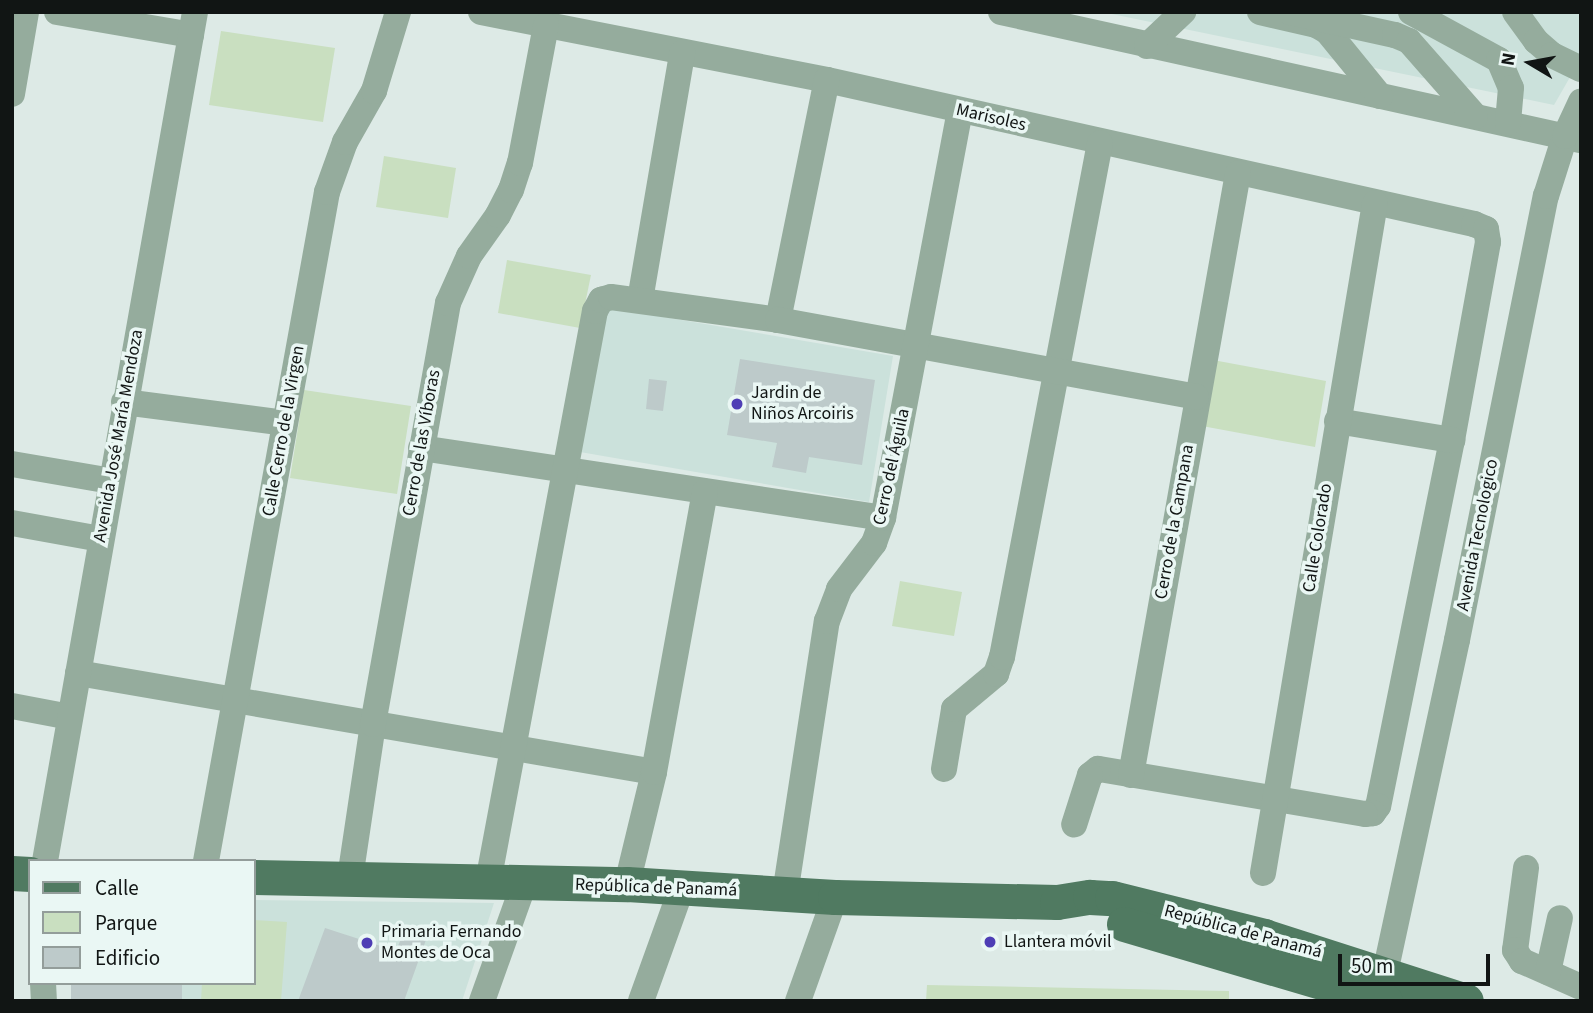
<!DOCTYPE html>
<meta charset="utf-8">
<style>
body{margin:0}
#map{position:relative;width:1593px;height:1013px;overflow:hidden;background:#ddeae6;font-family:"Source Sans 3",sans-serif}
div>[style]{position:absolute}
.built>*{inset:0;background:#cbe1db}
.green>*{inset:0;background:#c9dfc0}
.building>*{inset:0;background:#bdcaca}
.minor>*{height:26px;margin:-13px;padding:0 13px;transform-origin:13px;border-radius:13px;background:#95ac9d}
.major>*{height:35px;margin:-17.5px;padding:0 17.5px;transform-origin:17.5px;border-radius:17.5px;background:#507a61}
.dots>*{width:19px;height:19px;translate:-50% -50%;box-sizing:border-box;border:4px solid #eaf7f4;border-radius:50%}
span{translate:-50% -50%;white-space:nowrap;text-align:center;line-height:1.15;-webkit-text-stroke:7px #eaf7f4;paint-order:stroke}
.street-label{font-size:18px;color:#111514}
.poi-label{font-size:18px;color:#111514}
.left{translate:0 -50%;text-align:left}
.frame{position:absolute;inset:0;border:14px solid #111514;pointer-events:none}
.legend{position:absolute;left:28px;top:859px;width:228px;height:126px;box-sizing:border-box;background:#eaf7f4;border:2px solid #939d9a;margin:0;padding:9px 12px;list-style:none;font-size:21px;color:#111514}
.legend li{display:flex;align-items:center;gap:14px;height:35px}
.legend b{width:35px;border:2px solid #939d9a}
.north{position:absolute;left:1495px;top:28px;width:70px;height:70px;-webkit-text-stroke:5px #eaf7f4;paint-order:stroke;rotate:280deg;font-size:19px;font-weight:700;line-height:28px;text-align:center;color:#111514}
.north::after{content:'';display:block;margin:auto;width:24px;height:32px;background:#111514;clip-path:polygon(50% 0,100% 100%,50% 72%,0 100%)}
.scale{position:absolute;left:1338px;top:954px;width:152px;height:32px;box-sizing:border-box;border:4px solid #111514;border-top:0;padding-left:9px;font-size:21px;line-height:24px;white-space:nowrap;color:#111514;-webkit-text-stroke:5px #eaf7f4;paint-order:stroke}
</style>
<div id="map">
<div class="built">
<i style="clip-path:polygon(1102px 12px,1581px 12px,1581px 58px,1554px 105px)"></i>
<i style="clip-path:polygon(605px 307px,893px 356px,869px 502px,580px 452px)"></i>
<i style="clip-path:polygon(254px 900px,494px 903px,462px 1001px,182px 1001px,182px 983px,254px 983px)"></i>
</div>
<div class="green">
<i style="clip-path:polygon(221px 31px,335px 48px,323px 122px,209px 105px)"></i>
<i style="clip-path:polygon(384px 156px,456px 168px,448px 218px,376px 207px)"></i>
<i style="clip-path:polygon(507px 260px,591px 275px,580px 328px,498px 313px)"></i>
<i style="clip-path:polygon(1213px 360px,1326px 381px,1315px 447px,1202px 426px)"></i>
<i style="clip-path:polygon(304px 390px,411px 406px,397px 494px,290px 478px)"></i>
<i style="clip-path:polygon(900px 581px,962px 592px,954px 636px,892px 626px)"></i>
<i style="clip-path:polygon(254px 920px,287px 922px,281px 1001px,201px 1001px,202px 983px,254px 983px)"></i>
<i style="clip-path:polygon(927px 985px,1229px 991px,1229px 1001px,926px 1001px)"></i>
</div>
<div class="building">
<i style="clip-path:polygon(740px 359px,875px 380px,862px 465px,809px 457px,806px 473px,772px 467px,777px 443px,727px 435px)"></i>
<i style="clip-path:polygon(649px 379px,667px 381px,663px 411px,646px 409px)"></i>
<i style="clip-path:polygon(325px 928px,396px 951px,405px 929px,427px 937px,404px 1001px,298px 1001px)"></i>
<i style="clip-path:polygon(71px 983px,182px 983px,182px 1001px,71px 1001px)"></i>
</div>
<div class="minor">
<i style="left:57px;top:12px;width:136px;rotate:9.7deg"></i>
<i style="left:481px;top:12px;width:353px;rotate:11.1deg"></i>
<i style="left:827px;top:80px;width:663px;rotate:12.55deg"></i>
<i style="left:1474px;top:224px;width:13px;rotate:23deg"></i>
<i style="left:1486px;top:229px;width:13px;rotate:81deg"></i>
<i style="left:1488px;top:242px;width:201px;rotate:100.3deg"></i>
<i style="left:1452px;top:440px;width:373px;rotate:101.4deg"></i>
<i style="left:1378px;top:806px;width:9px;rotate:126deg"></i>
<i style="left:1373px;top:813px;width:8px;rotate:173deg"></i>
<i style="left:1365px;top:814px;width:271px;rotate:-170.4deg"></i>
<i style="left:1098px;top:769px;width:10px;rotate:143deg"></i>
<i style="left:1090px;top:775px;width:52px;rotate:107.7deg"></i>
<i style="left:1001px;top:12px;width:593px;rotate:12.47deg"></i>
<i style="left:1260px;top:12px;width:57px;rotate:13.1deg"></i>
<i style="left:1316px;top:25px;width:13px;rotate:29deg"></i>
<i style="left:1327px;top:31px;width:84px;rotate:50.8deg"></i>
<i style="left:1290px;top:12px;width:107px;rotate:12.4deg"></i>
<i style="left:1395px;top:35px;width:15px;rotate:23deg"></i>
<i style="left:1409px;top:41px;width:100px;rotate:48.7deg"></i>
<i style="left:1411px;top:12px;width:100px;rotate:28.6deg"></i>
<i style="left:1499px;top:60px;width:30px;rotate:67deg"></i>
<i style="left:1511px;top:88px;width:35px;rotate:95deg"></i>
<i style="left:1515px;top:12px;width:36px;rotate:54deg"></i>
<i style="left:1536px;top:41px;width:21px;rotate:41deg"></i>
<i style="left:1552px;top:55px;width:32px;rotate:26deg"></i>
<i style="left:1147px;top:46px;width:50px;rotate:-43.4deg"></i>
<i style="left:12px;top:94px;width:83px;rotate:-80.3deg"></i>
<i style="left:640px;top:300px;width:251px;rotate:-80.3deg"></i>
<i style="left:778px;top:320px;width:245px;rotate:-78.5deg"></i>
<i style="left:124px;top:402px;width:162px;rotate:7.4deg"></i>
<i style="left:1337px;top:421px;width:117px;rotate:9.4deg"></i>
<i style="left:421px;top:448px;width:467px;rotate:8.6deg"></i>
<i style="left:12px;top:464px;width:100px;rotate:9.7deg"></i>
<i style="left:12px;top:523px;width:90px;rotate:10.2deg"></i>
<i style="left:78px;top:673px;width:584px;rotate:9.75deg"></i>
<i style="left:12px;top:706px;width:59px;rotate:10.7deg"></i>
<i style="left:944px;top:769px;width:61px;rotate:-80.5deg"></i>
<i style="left:954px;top:709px;width:55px;rotate:-39.8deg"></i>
<i style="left:996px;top:674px;width:18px;rotate:-71deg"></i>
<i style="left:1002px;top:657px;width:523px;rotate:-79.21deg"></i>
<i style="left:1131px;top:775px;width:611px;rotate:-79.92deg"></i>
<i style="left:45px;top:861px;width:862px;rotate:-79.98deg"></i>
<i style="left:206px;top:861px;width:680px;rotate:-79.75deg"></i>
<i style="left:327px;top:192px;width:53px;rotate:-70.2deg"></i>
<i style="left:345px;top:142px;width:59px;rotate:-60.4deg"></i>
<i style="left:374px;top:91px;width:83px;rotate:-73.1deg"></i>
<i style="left:1526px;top:868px;width:83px;rotate:97.6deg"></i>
<i style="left:1515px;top:950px;width:13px;rotate:58deg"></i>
<i style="left:1522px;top:961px;width:64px;rotate:23.8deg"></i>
<i style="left:1263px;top:873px;width:679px;rotate:-80.51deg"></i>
<i style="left:350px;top:878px;width:156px;rotate:-81.5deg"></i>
<i style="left:373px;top:724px;width:428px;rotate:-79.9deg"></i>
<i style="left:448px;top:303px;width:51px;rotate:-65.9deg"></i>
<i style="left:469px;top:256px;width:50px;rotate:-54.7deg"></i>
<i style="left:498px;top:215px;width:28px;rotate:-63deg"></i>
<i style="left:511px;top:190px;width:28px;rotate:-72deg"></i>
<i style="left:520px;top:163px;width:140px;rotate:-79.3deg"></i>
<i style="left:488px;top:882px;width:581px;rotate:-79.39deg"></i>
<i style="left:595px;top:311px;width:13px;rotate:-61deg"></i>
<i style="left:601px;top:300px;width:10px;rotate:-17deg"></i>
<i style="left:611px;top:297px;width:169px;rotate:7.8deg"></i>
<i style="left:778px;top:320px;width:425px;rotate:10.4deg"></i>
<i style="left:627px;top:884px;width:115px;rotate:-76.4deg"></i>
<i style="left:654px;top:772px;width:285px;rotate:-79.7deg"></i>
<i style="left:785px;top:894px;width:276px;rotate:-81.3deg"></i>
<i style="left:827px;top:621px;width:34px;rotate:-69deg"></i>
<i style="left:839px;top:589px;width:58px;rotate:-52.7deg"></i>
<i style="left:874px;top:543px;width:27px;rotate:-70deg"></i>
<i style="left:883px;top:518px;width:414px;rotate:-79.3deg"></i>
<i style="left:1548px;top:972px;width:55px;rotate:-77.5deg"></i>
<i style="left:1385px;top:973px;width:341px;rotate:-77.8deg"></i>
<i style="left:1457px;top:640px;width:453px;rotate:-78.7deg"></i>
<i style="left:1546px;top:196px;width:63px;rotate:-72.4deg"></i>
<i style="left:1565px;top:136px;width:38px;rotate:-65deg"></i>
<i style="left:43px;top:983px;width:18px;rotate:87deg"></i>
<i style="left:482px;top:1001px;width:124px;rotate:-70.3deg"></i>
<i style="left:641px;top:1001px;width:121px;rotate:-70.2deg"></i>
<i style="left:798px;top:1001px;width:110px;rotate:-70.4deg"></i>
</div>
<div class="major">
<i style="left:12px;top:873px;width:18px;rotate:3deg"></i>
<i style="left:254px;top:877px;width:373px;rotate:1.1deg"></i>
<i style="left:627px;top:884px;width:208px;rotate:3.6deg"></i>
<i style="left:835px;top:897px;width:222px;rotate:1.3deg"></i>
<i style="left:1057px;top:902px;width:33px;rotate:-9deg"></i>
<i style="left:1090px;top:897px;width:22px;rotate:3deg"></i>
<i style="left:1112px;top:898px;width:157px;rotate:14deg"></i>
<i style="left:1264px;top:936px;width:212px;rotate:17.8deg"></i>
<i style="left:1124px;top:924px;width:272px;rotate:16.4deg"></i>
</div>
<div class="dots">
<i style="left:737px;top:404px;background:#4e3eb5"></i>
<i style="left:990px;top:942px;background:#4e3eb5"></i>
<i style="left:367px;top:943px;background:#4e3eb5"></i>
</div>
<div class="street-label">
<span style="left:991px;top:118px;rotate:13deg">Marisoles</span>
<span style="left:284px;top:431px;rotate:-80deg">Calle Cerro de la Virgen</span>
<span style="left:119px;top:436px;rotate:-80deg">Avenida José María Mendoza</span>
<span style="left:422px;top:443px;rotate:-80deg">Cerro de las Víboras</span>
<span style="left:892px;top:467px;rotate:-78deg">Cerro del Águila</span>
<span style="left:1175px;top:522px;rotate:-80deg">Cerro de la Campana</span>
<span style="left:1478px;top:535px;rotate:-79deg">Avenida Tecnologico</span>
<span style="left:1318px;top:538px;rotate:-81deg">Calle Colorado</span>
<span style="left:656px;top:888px;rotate:2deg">República de Panamá</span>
<span style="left:1243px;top:932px;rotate:15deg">República de Panamá</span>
</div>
<div class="poi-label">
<span class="left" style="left:751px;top:404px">Jardin de<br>Niños Arcoiris</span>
<span class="left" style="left:381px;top:943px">Primaria Fernando<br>Montes de Oca</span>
<span class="left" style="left:1004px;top:942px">Llantera móvil</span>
</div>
<div class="frame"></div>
<ul class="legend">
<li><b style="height:9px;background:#507a61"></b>Calle</li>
<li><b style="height:19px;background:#c9dfc0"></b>Parque</li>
<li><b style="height:19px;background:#bdcaca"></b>Edificio</li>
</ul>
<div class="north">N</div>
<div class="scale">50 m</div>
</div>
